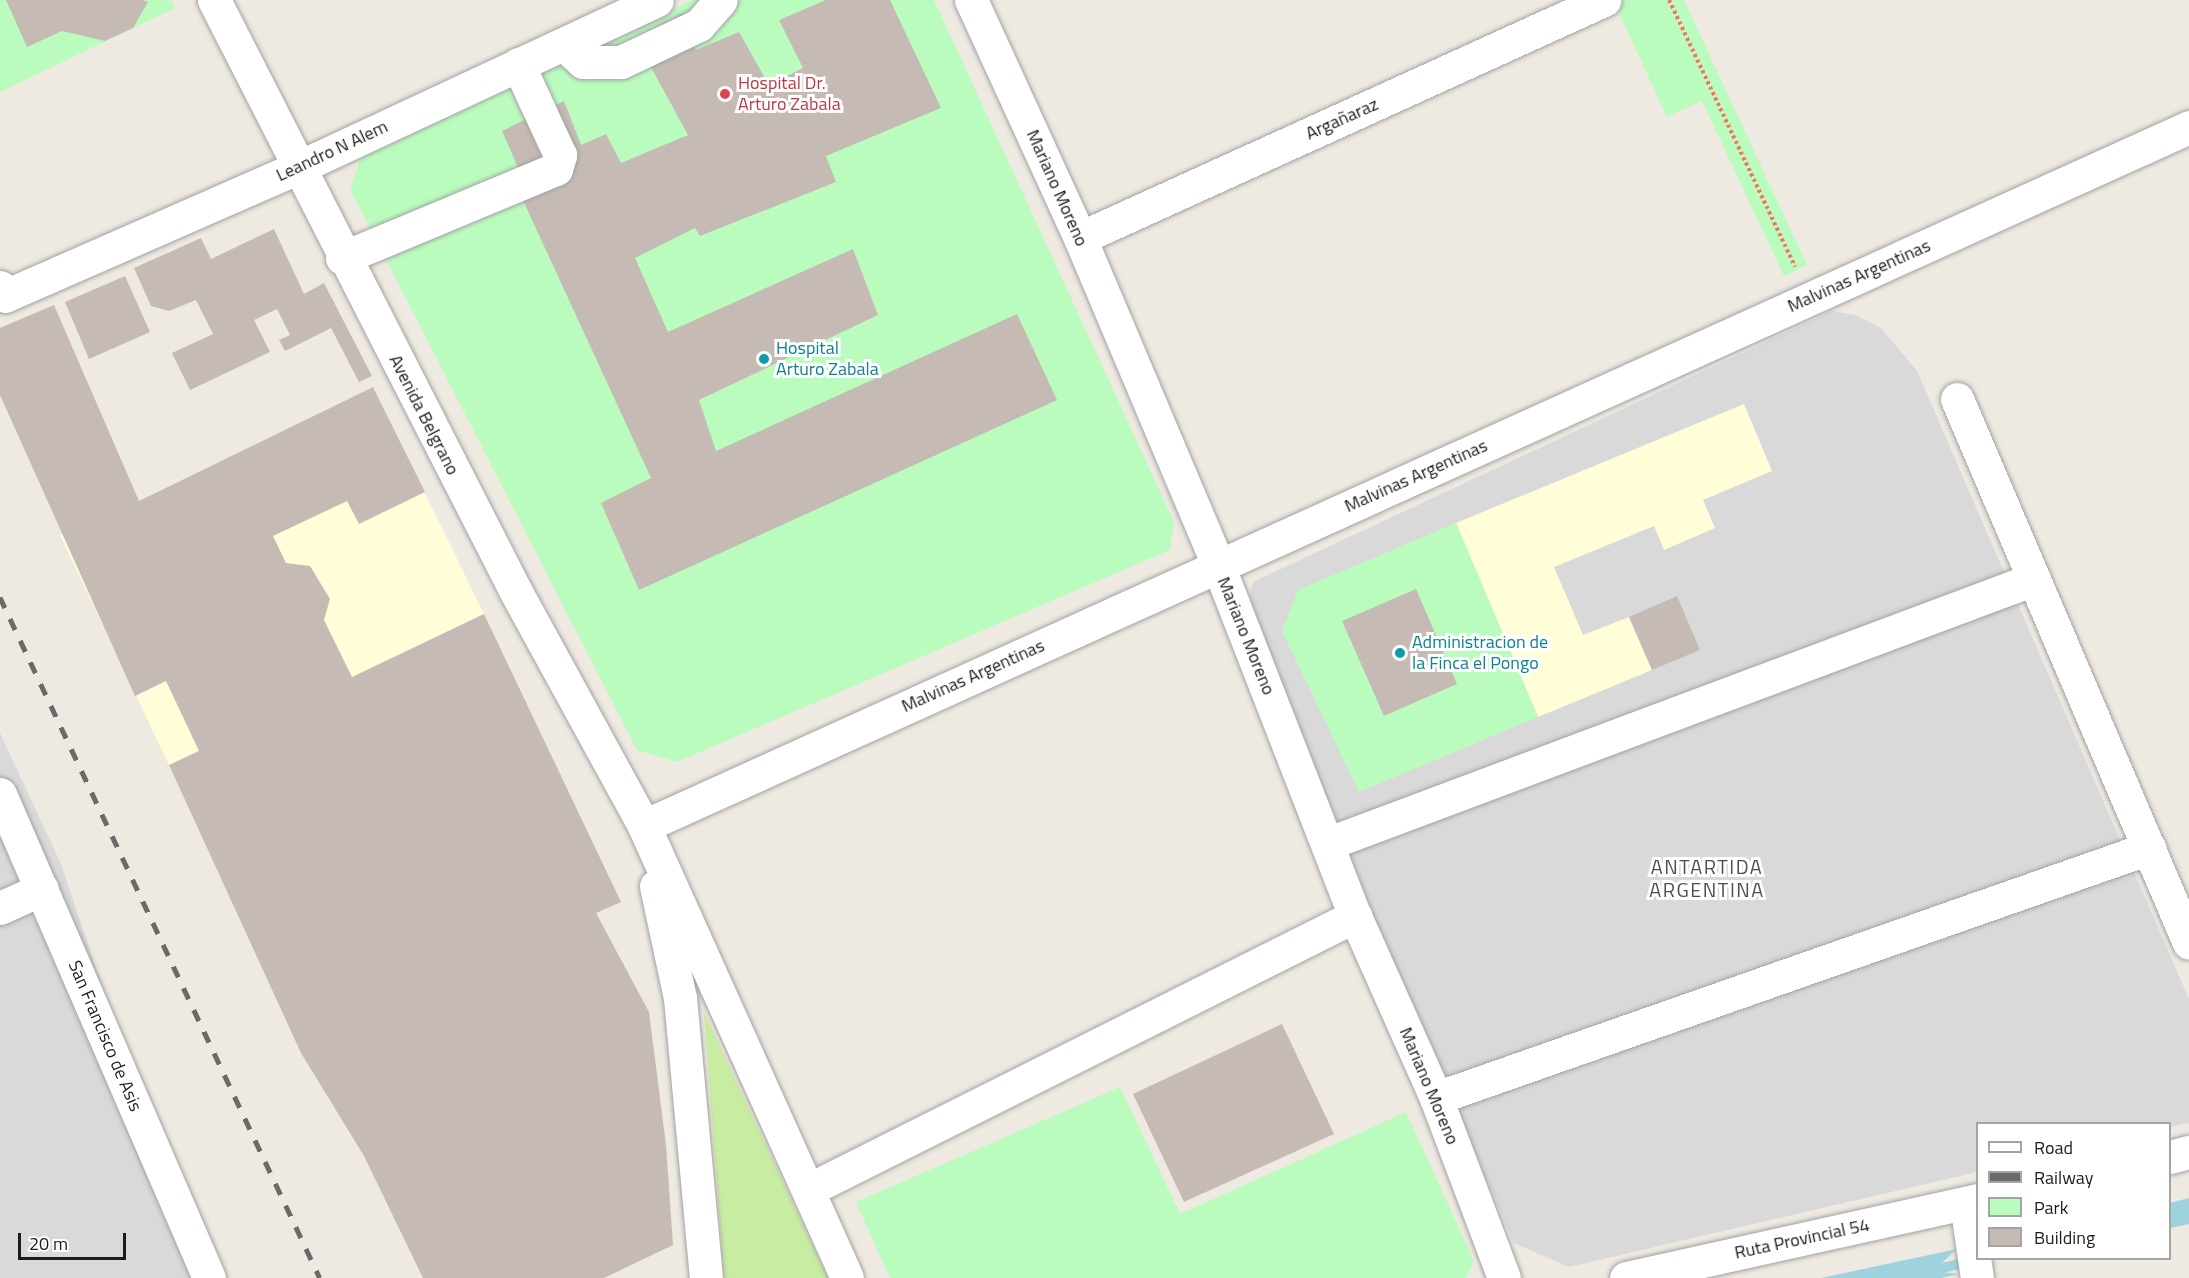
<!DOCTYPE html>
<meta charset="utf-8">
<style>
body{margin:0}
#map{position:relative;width:2189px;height:1278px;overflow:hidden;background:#eee9e1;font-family:"Titillium Web",sans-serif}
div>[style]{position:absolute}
.residential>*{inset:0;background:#dad9d9}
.education>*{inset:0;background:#fffed9}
.grass>*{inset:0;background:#c9eca3}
.park>*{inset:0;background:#bafcbe}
.water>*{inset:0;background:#9fd2df}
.stream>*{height:10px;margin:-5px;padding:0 5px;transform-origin:5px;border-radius:5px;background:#9fd2df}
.building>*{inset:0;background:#c6bbb4}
.path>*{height:4px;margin-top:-2px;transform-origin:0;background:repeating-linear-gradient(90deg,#ff6d61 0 3px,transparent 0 6px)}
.roads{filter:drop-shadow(0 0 2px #a3a3a3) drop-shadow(0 0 2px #a3a3a3)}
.minor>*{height:33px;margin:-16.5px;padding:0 16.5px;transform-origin:16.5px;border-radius:16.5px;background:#fff}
.rail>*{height:4.5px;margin-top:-2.25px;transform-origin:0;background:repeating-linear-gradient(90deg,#6a6a6a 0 12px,transparent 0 24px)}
.dots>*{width:16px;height:16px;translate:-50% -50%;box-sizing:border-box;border:3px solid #fff;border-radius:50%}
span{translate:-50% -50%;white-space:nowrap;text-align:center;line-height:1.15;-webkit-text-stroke:6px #fff;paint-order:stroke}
.health-label{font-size:18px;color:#be3a42}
.left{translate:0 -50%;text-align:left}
.street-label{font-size:18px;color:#1c1c1c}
.culture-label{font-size:18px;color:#0d838f}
.neighbourhood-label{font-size:20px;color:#4f4f4f;letter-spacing:1.5px}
.legend{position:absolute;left:1976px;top:1122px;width:195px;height:138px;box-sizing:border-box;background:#fff;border:2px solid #a4a4a4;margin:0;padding:8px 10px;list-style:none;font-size:18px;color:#1c1c1c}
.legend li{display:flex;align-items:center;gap:12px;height:30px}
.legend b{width:30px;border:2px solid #a4a4a4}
.scale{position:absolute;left:18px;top:1233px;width:108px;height:27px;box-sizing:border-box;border:3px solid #1c1c1c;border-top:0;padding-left:8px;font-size:18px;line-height:21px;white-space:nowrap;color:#1c1c1c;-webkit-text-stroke:4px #fff;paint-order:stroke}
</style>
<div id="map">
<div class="residential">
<i style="clip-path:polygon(1832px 311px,1855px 315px,1881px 328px,1917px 371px,2189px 999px,2189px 1123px,2170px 1127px,2170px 1124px,1978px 1124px,1977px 1172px,1569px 1267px,1514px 1243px,1372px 919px,1253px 611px,1250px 595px,1253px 582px)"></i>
<i style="clip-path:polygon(0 733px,61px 864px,200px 1278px,0 1278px)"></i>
</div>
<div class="education">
<i style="clip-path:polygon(373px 387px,484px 614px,169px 765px,60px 535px,139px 501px)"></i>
<i style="clip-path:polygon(1744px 404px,1772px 471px,1703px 500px,1715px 528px,1664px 550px,1654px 526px,1554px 567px,1583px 635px,1629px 617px,1652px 670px,1538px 717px,1456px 523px)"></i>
</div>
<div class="grass">
<i style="clip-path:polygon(704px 1012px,828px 1278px,724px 1278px)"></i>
</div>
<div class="park">
<i style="clip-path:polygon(0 0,171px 0,175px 8px,0 92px)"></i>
<i style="clip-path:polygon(693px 0,934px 0,1174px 522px,1170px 550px,677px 762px,637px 750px,350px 189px,362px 155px)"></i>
<i style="clip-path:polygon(1613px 0,1684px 0,1807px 265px,1784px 276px,1702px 101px,1667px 117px)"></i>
<i style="clip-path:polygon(1456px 523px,1538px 717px,1359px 792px,1282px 631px,1298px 590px)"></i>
<i style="clip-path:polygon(1120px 1087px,1180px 1214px,1406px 1112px,1474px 1261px,1466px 1278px,890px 1278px,856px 1202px)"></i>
</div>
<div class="water">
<i style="clip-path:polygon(2189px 1198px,2189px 1224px,2170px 1228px,2170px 1203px)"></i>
<i style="clip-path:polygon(1957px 1249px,1933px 1271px,1959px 1274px,1942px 1278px,1821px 1278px)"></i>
</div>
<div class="stream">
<i style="left:1899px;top:1278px;width:75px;rotate:-13.1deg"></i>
</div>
<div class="building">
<i style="clip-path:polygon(6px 0,142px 0,148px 2px,133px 28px,105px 41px,62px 31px,27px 47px)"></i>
<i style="clip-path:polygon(826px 0,890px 0,941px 108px,826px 156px,836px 182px,700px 236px,695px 228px,635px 258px,668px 332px,853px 249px,878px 315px,699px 400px,716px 451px,1017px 314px,1057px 400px,639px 590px,601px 503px,651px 478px,515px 183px,524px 181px,502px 131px,564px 101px,581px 145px,606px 134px,621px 163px,688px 135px,635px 38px,683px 13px,696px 50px,739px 32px,769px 85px,803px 68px,779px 20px)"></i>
<i style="clip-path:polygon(274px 229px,304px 294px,324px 283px,372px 376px,359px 382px,331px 328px,285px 351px,279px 340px,290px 335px,277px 309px,254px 320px,270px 352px,190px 390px,172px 353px,213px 334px,196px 300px,169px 311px,151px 306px,134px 268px,201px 238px,211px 259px)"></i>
<i style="clip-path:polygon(125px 276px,150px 332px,89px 359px,65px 302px)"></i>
<i style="clip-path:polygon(54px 305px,139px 501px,373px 387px,425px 492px,359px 524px,347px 501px,273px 536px,286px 563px,310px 566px,330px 599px,324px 620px,352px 677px,484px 614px,621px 902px,596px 913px,649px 1012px,666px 1145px,673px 1245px,604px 1278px,423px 1278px,364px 1156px,301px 1053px,169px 765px,199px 751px,166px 681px,135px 696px,0 395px,0 328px)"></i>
<i style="clip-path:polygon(1416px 589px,1457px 684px,1384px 716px,1342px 621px)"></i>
<i style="clip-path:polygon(1677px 596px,1700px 650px,1652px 670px,1629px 617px)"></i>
<i style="clip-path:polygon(1282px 1024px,1334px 1134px,1184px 1202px,1133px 1094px)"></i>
</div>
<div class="path">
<i style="left:1669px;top:0;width:295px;rotate:64.7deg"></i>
</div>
<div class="roads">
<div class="minor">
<i style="left:214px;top:0;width:665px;rotate:62.97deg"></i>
<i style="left:516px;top:592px;width:267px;rotate:61.3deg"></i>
<i style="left:644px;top:826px;width:495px;rotate:65.8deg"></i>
<i style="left:971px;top:0;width:262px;rotate:65.4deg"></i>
<i style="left:1080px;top:238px;width:355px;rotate:67.1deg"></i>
<i style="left:1218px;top:565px;width:377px;rotate:68.7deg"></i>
<i style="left:1355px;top:916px;width:199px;rotate:66deg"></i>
<i style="left:1436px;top:1098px;width:192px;rotate:69.3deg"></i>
<i style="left:563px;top:44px;width:27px;rotate:42deg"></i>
<i style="left:583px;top:62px;width:38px"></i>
<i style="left:621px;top:62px;width:86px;rotate:-25.4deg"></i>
<i style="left:699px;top:25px;width:33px;rotate:-49deg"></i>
<i style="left:1080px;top:238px;width:576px;rotate:-24.43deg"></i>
<i style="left:342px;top:258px;width:232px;rotate:-22.6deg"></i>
<i style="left:556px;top:169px;width:15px;rotate:-74deg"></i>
<i style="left:560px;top:155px;width:100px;rotate:-114.8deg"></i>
<i style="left:0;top:287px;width:10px;rotate:61deg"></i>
<i style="left:5px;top:296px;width:319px;rotate:-23.7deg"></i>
<i style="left:297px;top:168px;width:397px;rotate:-25deg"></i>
<i style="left:1957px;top:399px;width:591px;rotate:66.9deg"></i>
<i style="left:0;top:794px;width:527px;rotate:66.64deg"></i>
<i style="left:644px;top:826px;width:1696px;rotate:-24.34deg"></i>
<i style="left:1329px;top:843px;width:753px;rotate:-20.53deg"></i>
<i style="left:656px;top:886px;width:115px;rotate:77.9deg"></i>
<i style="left:680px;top:998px;width:281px;rotate:84.7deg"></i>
<i style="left:0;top:908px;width:46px;rotate:-24.3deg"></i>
<i style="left:1436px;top:1098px;width:756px;rotate:-19.32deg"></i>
<i style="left:2170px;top:1157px;width:20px;rotate:-15deg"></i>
<i style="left:810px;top:1189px;width:610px;rotate:-26.61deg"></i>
<i style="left:1966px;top:1203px;width:76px;rotate:81.7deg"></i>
<i style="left:1626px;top:1278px;width:361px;rotate:-12.5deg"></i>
</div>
</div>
<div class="rail">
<i style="left:0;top:597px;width:752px;rotate:64.83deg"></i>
</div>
<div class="dots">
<i style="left:725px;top:94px;background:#e0444e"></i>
<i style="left:764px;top:359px;background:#0f9aa8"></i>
<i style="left:1400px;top:653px;background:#0f9aa8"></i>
</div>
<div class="health-label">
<span class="left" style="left:738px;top:94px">Hospital Dr.<br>Arturo Zabala</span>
</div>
<div class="street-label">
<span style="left:1342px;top:119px;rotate:-24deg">Argañaraz</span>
<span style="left:332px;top:151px;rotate:-25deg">Leandro N Alem</span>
<span style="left:1057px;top:188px;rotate:66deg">Mariano Moreno</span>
<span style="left:1859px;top:276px;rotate:-24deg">Malvinas Argentinas</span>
<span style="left:424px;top:415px;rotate:63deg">Avenida Belgrano</span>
<span style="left:1416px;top:476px;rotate:-24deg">Malvinas Argentinas</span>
<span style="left:1246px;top:636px;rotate:68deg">Mariano Moreno</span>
<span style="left:973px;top:676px;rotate:-24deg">Malvinas Argentinas</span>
<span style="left:105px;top:1036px;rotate:67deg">San Francisco de Asis</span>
<span style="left:1429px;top:1086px;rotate:67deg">Mariano Moreno</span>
<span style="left:1802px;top:1239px;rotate:-12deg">Ruta Provincial 54</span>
</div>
<div class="culture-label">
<span class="left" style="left:776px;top:359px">Hospital<br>Arturo Zabala</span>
<span class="left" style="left:1412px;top:653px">Administracion de<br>la Finca el Pongo</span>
</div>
<div class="neighbourhood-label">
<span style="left:1707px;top:878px">ANTARTIDA<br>ARGENTINA</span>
</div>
<ul class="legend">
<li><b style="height:8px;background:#fff"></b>Road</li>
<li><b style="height:8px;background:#6a6a6a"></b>Railway</li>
<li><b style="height:16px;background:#bafcbe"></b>Park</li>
<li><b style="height:16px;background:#c6bbb4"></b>Building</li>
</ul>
<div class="scale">20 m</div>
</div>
